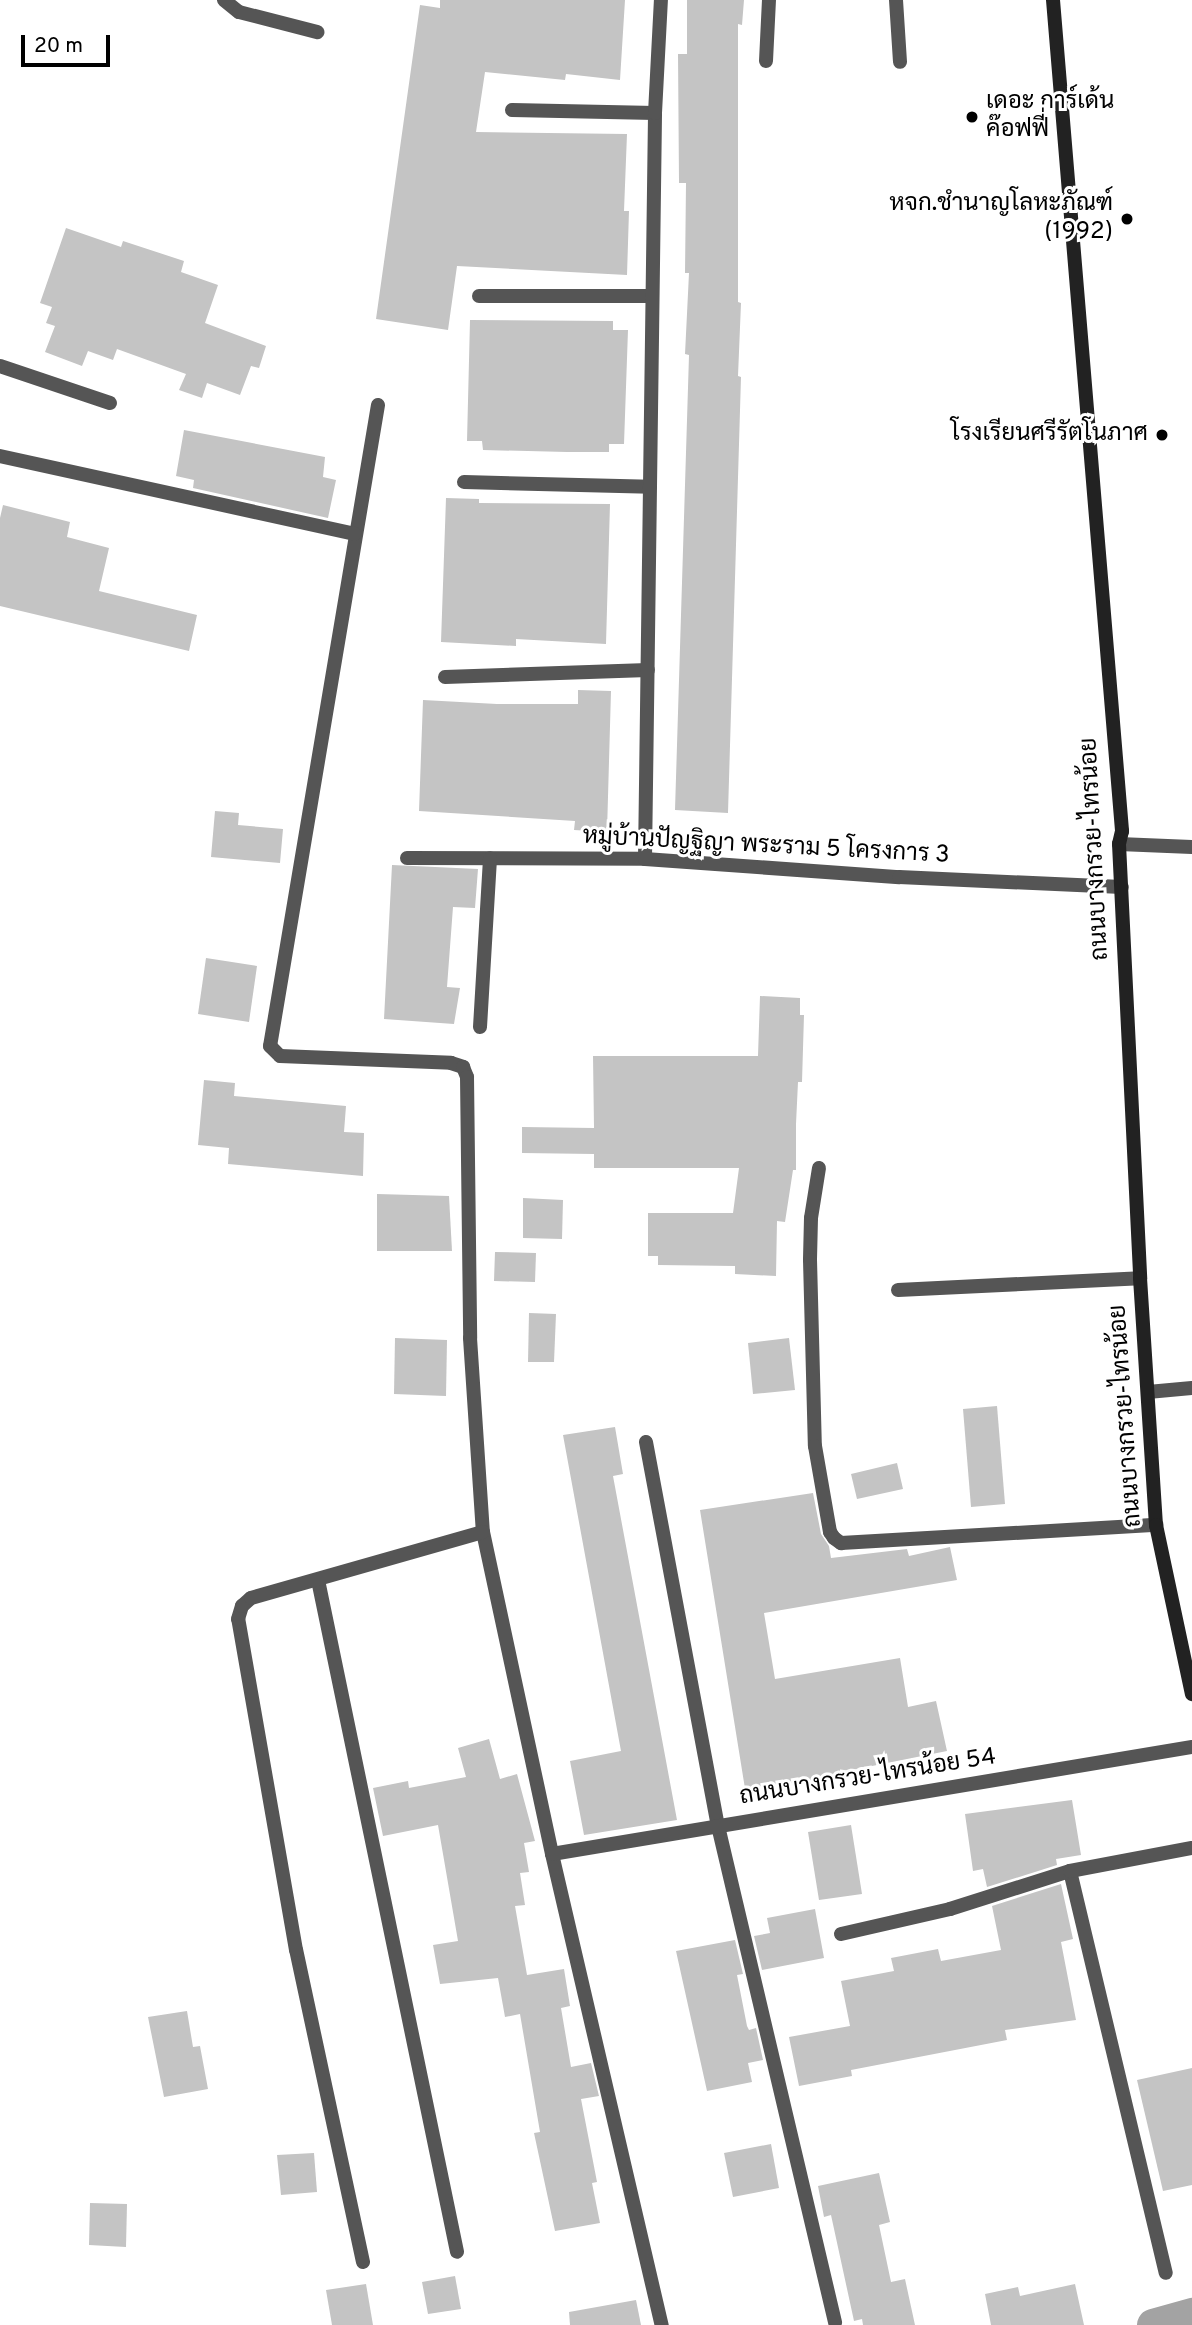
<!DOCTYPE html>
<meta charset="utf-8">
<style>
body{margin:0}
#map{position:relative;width:1192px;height:2325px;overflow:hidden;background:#fff;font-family:Overpass,Sarabun,sans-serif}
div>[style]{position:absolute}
.canal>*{height:32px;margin:-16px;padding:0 16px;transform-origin:16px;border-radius:16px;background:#a3a3a3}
.building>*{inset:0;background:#c4c4c4}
.minor>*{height:14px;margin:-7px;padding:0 7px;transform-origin:7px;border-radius:7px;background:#555}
.secondary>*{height:14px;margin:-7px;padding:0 7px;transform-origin:7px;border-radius:7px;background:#222}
.dots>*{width:19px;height:19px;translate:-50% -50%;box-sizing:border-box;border:4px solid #fff;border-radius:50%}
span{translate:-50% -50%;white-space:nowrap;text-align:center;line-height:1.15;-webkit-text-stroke:6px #fff;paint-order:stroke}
.poi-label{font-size:24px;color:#000}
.left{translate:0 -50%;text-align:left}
.right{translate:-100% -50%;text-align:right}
.street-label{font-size:24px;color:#000}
.scale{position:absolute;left:21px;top:35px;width:89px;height:32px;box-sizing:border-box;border:4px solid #000;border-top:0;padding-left:9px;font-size:21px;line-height:24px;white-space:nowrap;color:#000;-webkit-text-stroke:5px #fff;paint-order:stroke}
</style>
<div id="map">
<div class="canal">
<i style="left:1153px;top:2325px;width:41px;rotate:-15.8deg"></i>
</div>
<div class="building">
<i style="clip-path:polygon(440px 0,625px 0,620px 80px,566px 74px,565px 80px,485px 72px,476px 132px,627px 134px,624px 211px,629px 211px,627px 275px,457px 266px,448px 330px,376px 319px,420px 5px,440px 8px)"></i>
<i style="clip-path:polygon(687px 0,744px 0,742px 25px,738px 24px,738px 302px,741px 303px,738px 376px,741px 377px,728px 813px,675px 810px,689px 355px,685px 354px,689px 273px,685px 273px,686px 183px,679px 183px,678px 54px,687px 54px)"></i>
<i style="clip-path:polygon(66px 228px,121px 247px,123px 241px,184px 261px,181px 272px,218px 285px,205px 323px,266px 346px,259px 368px,251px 366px,240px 395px,207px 383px,202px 398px,179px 390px,186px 374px,117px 349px,113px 360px,88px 351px,82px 366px,45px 352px,55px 326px,46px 323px,52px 307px,40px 303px)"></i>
<i style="clip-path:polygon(470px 320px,613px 321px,613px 330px,628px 330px,624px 444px,609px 444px,609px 452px,567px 452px,483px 450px,482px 441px,467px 441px)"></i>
<i style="clip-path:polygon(184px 430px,325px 457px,323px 477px,336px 480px,328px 518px,193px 488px,194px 480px,176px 476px)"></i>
<i style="clip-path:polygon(446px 498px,479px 499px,479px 503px,610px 504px,606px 644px,516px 639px,516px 646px,441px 642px)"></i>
<i style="clip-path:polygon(3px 505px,70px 522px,67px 537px,109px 548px,99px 591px,197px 615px,189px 651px,0 606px,0 518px)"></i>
<i style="clip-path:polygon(578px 690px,611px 691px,607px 832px,574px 830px,575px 821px,419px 811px,423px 700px,497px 704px,578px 704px)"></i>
<i style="clip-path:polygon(215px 811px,239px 813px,238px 825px,283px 829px,280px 863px,211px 857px)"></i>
<i style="clip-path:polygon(392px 865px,478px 869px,475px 908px,453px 907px,447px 987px,460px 988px,454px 1024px,384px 1019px)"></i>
<i style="clip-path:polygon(206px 958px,257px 966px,249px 1022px,198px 1014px)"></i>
<i style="clip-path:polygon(760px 996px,800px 998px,800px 1015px,804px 1015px,802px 1082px,798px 1082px,796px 1124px,796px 1170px,793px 1170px,785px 1222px,777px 1221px,776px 1276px,735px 1274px,735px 1266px,658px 1265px,658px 1256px,648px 1256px,648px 1213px,733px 1213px,739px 1168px,594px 1168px,594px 1154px,522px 1153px,522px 1127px,594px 1128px,593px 1056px,758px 1056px)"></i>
<i style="clip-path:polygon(204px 1080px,235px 1083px,234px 1096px,346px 1106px,344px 1132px,364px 1133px,363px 1176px,228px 1164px,229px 1148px,198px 1145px)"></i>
<i style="clip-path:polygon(377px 1194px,449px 1196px,452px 1251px,377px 1251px)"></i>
<i style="clip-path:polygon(523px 1198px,563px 1200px,562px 1239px,523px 1238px)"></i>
<i style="clip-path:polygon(495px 1252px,536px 1253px,535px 1282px,494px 1281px)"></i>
<i style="clip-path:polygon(529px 1313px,556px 1314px,554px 1362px,528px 1362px)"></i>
<i style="clip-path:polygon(395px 1338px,447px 1340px,446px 1396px,394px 1394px)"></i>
<i style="clip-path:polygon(789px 1338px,795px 1390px,753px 1394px,748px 1343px)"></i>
<i style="clip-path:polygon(997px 1406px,1005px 1504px,971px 1507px,963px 1409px)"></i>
<i style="clip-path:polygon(615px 1427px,623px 1474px,613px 1476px,677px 1820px,584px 1835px,570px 1761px,621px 1751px,563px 1435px)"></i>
<i style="clip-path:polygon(897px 1463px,903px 1489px,857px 1499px,851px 1474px)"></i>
<i style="clip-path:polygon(813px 1493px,821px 1534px,829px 1546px,831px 1558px,907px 1549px,909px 1556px,950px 1547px,957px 1580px,764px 1613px,775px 1679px,900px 1658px,908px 1707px,936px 1701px,947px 1751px,852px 1770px,853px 1774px,792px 1784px,793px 1793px,747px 1801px,700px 1510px)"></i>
<i style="clip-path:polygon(489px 1739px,500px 1779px,517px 1774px,535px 1841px,524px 1843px,529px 1872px,520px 1873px,525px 1905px,515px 1906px,527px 1975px,564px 1969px,570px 2006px,561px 2008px,571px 2067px,591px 2063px,599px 2096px,581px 2099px,597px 2182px,592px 2183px,600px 2223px,555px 2231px,534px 2133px,540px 2132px,520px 2014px,505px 2017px,498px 1978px,440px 1984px,433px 1945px,458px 1941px,438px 1825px,383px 1836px,373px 1788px,408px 1781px,409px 1788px,466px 1777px,458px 1748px)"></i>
<i style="clip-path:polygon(1072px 1800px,1081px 1855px,1056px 1859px,1057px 1865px,987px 1887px,983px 1869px,973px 1871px,965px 1814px)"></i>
<i style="clip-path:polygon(851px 1825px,862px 1894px,819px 1900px,808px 1832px)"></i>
<i style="clip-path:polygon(1061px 1884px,1073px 1939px,1061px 1942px,1076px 2020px,1005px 2030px,1007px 2040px,851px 2070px,852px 2076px,799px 2086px,789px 2037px,850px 2026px,841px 1981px,894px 1971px,891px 1958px,938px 1949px,941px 1961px,1001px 1950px,992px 1906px)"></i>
<i style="clip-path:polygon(815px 1909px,824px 1958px,762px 1970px,754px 1936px,770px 1933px,767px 1918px)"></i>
<i style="clip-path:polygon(735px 1940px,743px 1974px,737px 1975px,747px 2026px,749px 2030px,756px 2028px,763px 2060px,748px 2063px,752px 2082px,707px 2091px,676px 1951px)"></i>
<i style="clip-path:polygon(187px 2011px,193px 2047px,200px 2046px,208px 2089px,164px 2097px,148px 2017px)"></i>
<i style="clip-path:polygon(1192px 2068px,1192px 2185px,1163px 2191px,1137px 2080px)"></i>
<i style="clip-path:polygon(771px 2144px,779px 2188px,733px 2197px,724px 2153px)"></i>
<i style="clip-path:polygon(314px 2153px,317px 2192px,281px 2195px,277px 2155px)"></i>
<i style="clip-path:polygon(879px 2173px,890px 2222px,879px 2225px,891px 2282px,905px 2279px,915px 2325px,863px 2325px,862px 2319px,854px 2321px,831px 2215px,824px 2217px,818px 2186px)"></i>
<i style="clip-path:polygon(90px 2203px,127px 2204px,126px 2247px,89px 2245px)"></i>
<i style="clip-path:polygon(455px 2276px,461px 2309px,428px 2314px,422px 2282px)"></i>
<i style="clip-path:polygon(366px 2284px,373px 2325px,332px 2325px,326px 2290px)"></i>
<i style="clip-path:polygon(1075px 2284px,1084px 2325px,991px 2325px,985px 2294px,1018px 2287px,1020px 2296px)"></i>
<i style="clip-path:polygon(636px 2300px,641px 2325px,570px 2325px,569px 2312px)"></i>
</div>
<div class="minor">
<i style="left:224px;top:0;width:19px;rotate:39deg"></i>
<i style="left:239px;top:12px;width:81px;rotate:14.4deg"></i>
<i style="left:896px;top:0;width:62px;rotate:86.3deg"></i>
<i style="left:766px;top:61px;width:61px;rotate:-87.2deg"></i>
<i style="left:512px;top:110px;width:143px;rotate:1.2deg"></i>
<i style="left:479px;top:296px;width:173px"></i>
<i style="left:0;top:366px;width:116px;rotate:18.6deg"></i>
<i style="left:378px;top:405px;width:650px;rotate:99.56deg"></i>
<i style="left:270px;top:1046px;width:14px;rotate:45deg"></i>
<i style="left:280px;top:1056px;width:171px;rotate:2.3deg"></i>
<i style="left:451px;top:1063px;width:13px;rotate:18deg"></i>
<i style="left:463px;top:1067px;width:11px;rotate:68deg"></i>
<i style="left:467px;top:1077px;width:261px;rotate:89.3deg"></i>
<i style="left:470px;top:1338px;width:194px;rotate:86.2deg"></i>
<i style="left:483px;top:1532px;width:329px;rotate:77.9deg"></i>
<i style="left:552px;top:1854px;width:484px;rotate:76.9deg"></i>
<i style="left:0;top:456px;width:363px;rotate:12.4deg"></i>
<i style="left:464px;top:482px;width:186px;rotate:1.5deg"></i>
<i style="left:445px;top:677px;width:203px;rotate:-2deg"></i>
<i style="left:1119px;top:844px;width:73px;rotate:2.4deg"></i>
<i style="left:407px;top:858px;width:238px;rotate:0.2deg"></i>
<i style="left:645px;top:859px;width:255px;rotate:4.1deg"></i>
<i style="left:899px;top:877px;width:223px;rotate:2.6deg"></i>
<i style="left:645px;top:859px;width:746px;rotate:-89.23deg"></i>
<i style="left:655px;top:113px;width:113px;rotate:-87deg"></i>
<i style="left:480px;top:1027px;width:169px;rotate:-86.6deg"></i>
<i style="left:819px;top:1168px;width:51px;rotate:99.1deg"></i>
<i style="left:811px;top:1218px;width:42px;rotate:91.4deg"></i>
<i style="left:810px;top:1260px;width:186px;rotate:88.5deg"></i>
<i style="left:815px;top:1446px;width:87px;rotate:80.1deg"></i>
<i style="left:830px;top:1532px;width:7px;rotate:56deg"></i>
<i style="left:834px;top:1538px;width:9px;rotate:36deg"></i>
<i style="left:841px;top:1543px;width:316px;rotate:-3.3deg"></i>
<i style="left:898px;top:1290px;width:242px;rotate:-2.8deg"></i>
<i style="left:1148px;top:1392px;width:44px;rotate:-5.2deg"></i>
<i style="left:646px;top:1442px;width:391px;rotate:79.4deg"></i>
<i style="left:718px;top:1826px;width:510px;rotate:76.73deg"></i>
<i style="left:318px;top:1580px;width:686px;rotate:78.31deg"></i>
<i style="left:552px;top:1854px;width:649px;rotate:-9.49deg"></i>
<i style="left:1070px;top:1871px;width:413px;rotate:76.6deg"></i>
<i style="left:841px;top:1934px;width:112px;rotate:-12.9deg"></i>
<i style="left:950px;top:1909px;width:126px;rotate:-17.6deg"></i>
<i style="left:1070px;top:1871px;width:124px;rotate:-10.7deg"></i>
<i style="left:363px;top:2262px;width:319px;rotate:-102.1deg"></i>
<i style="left:296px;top:1950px;width:336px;rotate:-99.9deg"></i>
<i style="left:238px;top:1619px;width:14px;rotate:-73deg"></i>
<i style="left:242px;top:1606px;width:12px;rotate:-42deg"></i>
<i style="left:251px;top:1598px;width:241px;rotate:-15.9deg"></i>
</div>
<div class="secondary">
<i style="left:1053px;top:0;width:834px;rotate:85.25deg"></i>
<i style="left:1122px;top:831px;width:13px;rotate:103deg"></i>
<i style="left:1119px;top:844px;width:435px;rotate:87.2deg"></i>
<i style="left:1140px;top:1278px;width:248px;rotate:86.3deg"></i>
<i style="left:1156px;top:1525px;width:173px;rotate:78deg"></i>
</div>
<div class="dots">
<i style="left:972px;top:117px;background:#000"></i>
<i style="left:1127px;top:219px;background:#000"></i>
<i style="left:1162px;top:435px;background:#000"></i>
</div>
<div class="poi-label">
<span class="left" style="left:986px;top:117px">เดอะ การ์เด้น<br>ค๊อฟฟี่</span>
<span class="right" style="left:1113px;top:219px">หจก.ชำนาญโลหะภัณฑ์<br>(1992)</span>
<span class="right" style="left:1148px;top:435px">โรงเรียนศรีรัตโนภาศ</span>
</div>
<div class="street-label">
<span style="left:766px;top:847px;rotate:3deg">หมู่บ้านปัญฐิญา พระราม 5 โครงการ 3</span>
<span style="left:1096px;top:849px;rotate:-93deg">ถนนบางกรวย-ไทรน้อย</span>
<span style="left:1127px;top:1416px;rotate:-94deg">ถนนบางกรวย-ไทรน้อย</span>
<span style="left:868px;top:1778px;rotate:-9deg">ถนนบางกรวย-ไทรน้อย 54</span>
</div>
<div class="scale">20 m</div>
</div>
